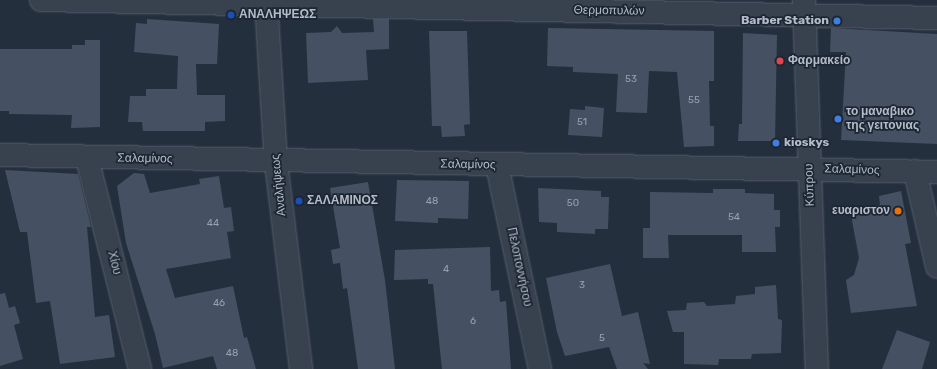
<!DOCTYPE html>
<meta charset="utf-8">
<style>
body{margin:0}
#map{position:relative;width:937px;height:369px;overflow:hidden;background:#242f3e;font-family:Rubik,sans-serif}
div>[style]{position:absolute}
.building>*{inset:0;background:#455162}
.roads{filter:drop-shadow(0 0 1px #565f6c) drop-shadow(0 0 1px #565f6c)}
.minor>*{height:22px;margin:-11px;padding:0 11px;transform-origin:11px;border-radius:11px;background:#38414e}
.tertiary>*{height:22px;margin:-11px;padding:0 11px;transform-origin:11px;border-radius:11px;background:#38414e}
.dots>*{width:11px;height:11px;translate:-50% -50%;box-sizing:border-box;border:2px solid #1d2633;border-radius:50%}
span{translate:-50% -50%;white-space:nowrap;text-align:center;line-height:1.15;-webkit-text-stroke:3.5px #1d2633;paint-order:stroke}
.number-label{font-size:10px;color:#98a1af}
.number-label span{-webkit-text-stroke-width:0}
.street-label{font-size:12px;color:#b4bcc9}
.poi-label{font-size:12px;color:#b4bcc9;font-weight:700}
.left{translate:0 -50%;text-align:left}
.right{translate:-100% -50%;text-align:right}
</style>
<div id="map">
<div class="building">
<i style="clip-path:polygon(147px 19px,219px 24px,217px 64px,196px 64px,197px 95px,225px 95px,225px 121px,205px 122px,205px 131px,143px 131px,142px 122px,128px 122px,130px 96px,146px 96px,146px 89px,177px 89px,178px 56px,134px 52px,136px 23px,147px 24px)"></i>
<i style="clip-path:polygon(373px 19px,389px 19px,389px 49px,366px 50px,368px 80px,308px 83px,306px 33px,331px 32px,337px 26px,342px 33px,374px 32px)"></i>
<i style="clip-path:polygon(548px 28px,714px 31px,714px 81px,709px 81px,710px 126px,714px 126px,714px 146px,684px 147px,677px 72px,649px 71px,647px 113px,616px 112px,618px 74px,573px 72px,573px 67px,547px 66px)"></i>
<i style="clip-path:polygon(831px 28px,937px 34px,937px 144px,841px 140px,846px 52px,830px 52px)"></i>
<i style="clip-path:polygon(429px 31px,467px 31px,470px 124px,464px 125px,465px 136px,442px 137px,441px 126px,432px 126px)"></i>
<i style="clip-path:polygon(743px 33px,777px 35px,775px 141px,738px 141px,739px 124px,742px 124px)"></i>
<i style="clip-path:polygon(85px 40px,100px 40px,100px 127px,71px 128px,72px 115px,9px 114px,9px 111px,0 111px,0 49px,72px 49px,72px 45px,85px 45px)"></i>
<i style="clip-path:polygon(585px 106px,604px 108px,602px 137px,568px 135px,570px 109px,585px 110px)"></i>
<i style="clip-path:polygon(5px 170px,78px 174px,91px 227px,87px 227px,95px 317px,109px 315px,115px 357px,60px 364px,50px 301px,36px 303px,27px 232px,20px 232px)"></i>
<i style="clip-path:polygon(134px 173px,144px 174px,150px 193px,200px 184px,199px 179px,219px 176px,224px 208px,231px 207px,234px 231px,227px 232px,231px 258px,166px 269px,175px 298px,233px 286px,244px 338px,247px 337px,256px 369px,217px 369px,213px 356px,163px 368px,155px 334px,126px 243px,117px 186px)"></i>
<i style="clip-path:polygon(397px 180px,469px 181px,468px 219px,438px 218px,438px 223px,395px 221px)"></i>
<i style="clip-path:polygon(368px 182px,385px 280px,395px 369px,358px 369px,347px 288px,343px 289px,340px 263px,333px 264px,331px 250px,340px 248px,330px 188px)"></i>
<i style="clip-path:polygon(538px 188px,601px 191px,601px 197px,609px 197px,608px 229px,595px 229px,595px 234px,557px 232px,557px 223px,539px 222px)"></i>
<i style="clip-path:polygon(713px 189px,745px 189px,745px 193px,774px 194px,774px 210px,780px 210px,780px 227px,775px 227px,776px 252px,742px 252px,742px 235px,668px 235px,669px 258px,643px 258px,643px 228px,650px 228px,650px 192px,713px 193px)"></i>
<i style="clip-path:polygon(901px 191px,911px 243px,905px 244px,917px 306px,851px 313px,846px 280px,854px 275px,859px 258px,850px 210px,880px 205px,879px 196px)"></i>
<i style="clip-path:polygon(490px 247px,491px 291px,499px 290px,500px 302px,506px 301px,511px 369px,442px 369px,433px 284px,428px 284px,428px 279px,394px 280px,395px 250px)"></i>
<i style="clip-path:polygon(610px 264px,622px 316px,638px 312px,650px 364px,643px 363px,648px 369px,617px 369px,609px 347px,565px 356px,557px 332px,546px 278px)"></i>
<i style="clip-path:polygon(776px 285px,778px 319px,782px 320px,781px 353px,752px 354px,751px 359px,719px 359px,718px 365px,684px 364px,684px 332px,673px 332px,667px 311px,686px 310px,687px 303px,704px 302px,707px 306px,735px 304px,736px 296px,755px 294px,755px 287px)"></i>
<i style="clip-path:polygon(5px 293px,9px 308px,15px 306px,20px 323px,14px 325px,23px 359px,0 366px,0 294px)"></i>
<i style="clip-path:polygon(897px 330px,930px 342px,922px 369px,882px 369px)"></i>
</div>
<div class="roads">
<div class="minor">
<i style="left:0;top:155px;width:937px;rotate:1.04deg"></i>
<i style="left:87px;top:158px;width:218px;rotate:75.9deg"></i>
<i style="left:497px;top:165px;width:208px;rotate:78.1deg"></i>
<i style="left:915px;top:171px;width:98px;rotate:77deg"></i>
</div>
<div class="tertiary">
<i style="left:41px;top:0;width:896px;rotate:1.15deg"></i>
<i style="left:266px;top:0;width:162px;rotate:86.5deg"></i>
<i style="left:276px;top:162px;width:209px;rotate:83.1deg"></i>
<i style="left:804px;top:1px;width:368px;rotate:88deg"></i>
</div>
</div>
<div class="dots">
<i style="left:231px;top:15px;background:#1a4fb4"></i>
<i style="left:837px;top:21px;background:#3f7fe0"></i>
<i style="left:780px;top:61px;background:#e0444e"></i>
<i style="left:838px;top:119px;background:#3f7fe0"></i>
<i style="left:776px;top:143px;background:#3f7fe0"></i>
<i style="left:299px;top:201px;background:#1a4fb4"></i>
<i style="left:898px;top:211px;background:#e8710a"></i>
</div>
<div class="number-label">
<span style="left:631px;top:80px">53</span>
<span style="left:694px;top:101px">55</span>
<span style="left:582px;top:123px">51</span>
<span style="left:432px;top:202px">48</span>
<span style="left:573px;top:204px">50</span>
<span style="left:734px;top:218px">54</span>
<span style="left:213px;top:224px">44</span>
<span style="left:446px;top:270px">4</span>
<span style="left:582px;top:286px">3</span>
<span style="left:219px;top:304px">46</span>
<span style="left:473px;top:322px">6</span>
<span style="left:602px;top:339px">5</span>
<span style="left:232px;top:354px">48</span>
</div>
<div class="street-label">
<span style="left:609px;top:11px;rotate:1deg">Θερμοπυλών</span>
<span style="left:145px;top:159px;rotate:1deg">Σαλαμίνος</span>
<span style="left:468px;top:165px;rotate:1deg">Σαλαμίνος</span>
<span style="left:852px;top:170px;rotate:2deg">Σαλαμίνος</span>
<span style="left:279px;top:185px;rotate:-96deg">Αναλήψεως</span>
<span style="left:810px;top:185px;rotate:-92deg">Κύπρου</span>
<span style="left:114px;top:263px;rotate:76deg">Χίου</span>
<span style="left:519px;top:267px;rotate:78deg">Πελοποννήσου</span>
</div>
<div class="poi-label">
<span class="left" style="left:239px;top:15px">ΑΝΑΛΗΨΕΩΣ</span>
<span class="right" style="left:829px;top:21px">Barber Station</span>
<span class="left" style="left:788px;top:61px">Φαρμακείο</span>
<span class="left" style="left:846px;top:119px">το μαναβικο<br>της γειτονιας</span>
<span class="left" style="left:784px;top:143px">kioskys</span>
<span class="left" style="left:307px;top:201px">ΣΑΛΑΜΙΝΟΣ</span>
<span class="right" style="left:890px;top:211px">ευαριστον</span>
</div>
</div>
